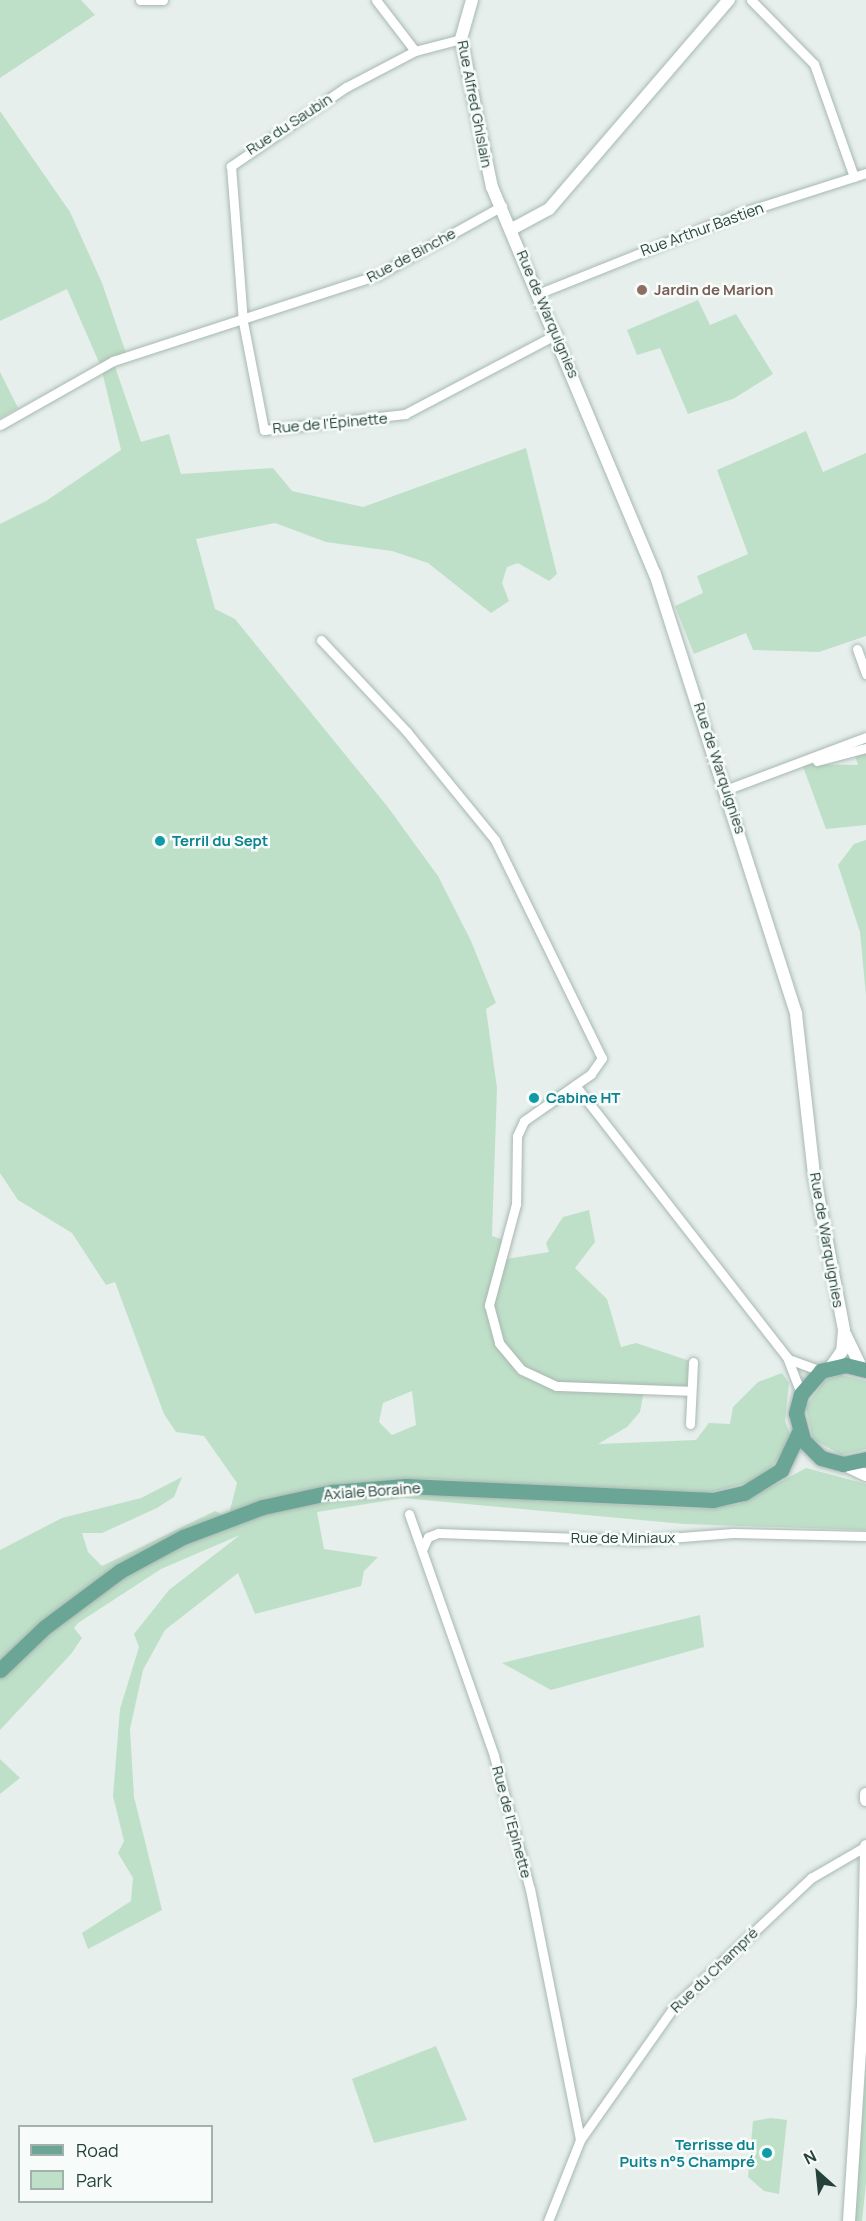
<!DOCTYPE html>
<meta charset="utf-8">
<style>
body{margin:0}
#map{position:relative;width:866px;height:2221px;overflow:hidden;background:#e6efeb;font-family:Manrope,sans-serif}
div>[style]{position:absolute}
.green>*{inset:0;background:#bfe0c8}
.roads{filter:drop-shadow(0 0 2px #a8b8b2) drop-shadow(0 0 2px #a8b8b2)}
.minor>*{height:9px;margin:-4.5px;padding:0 4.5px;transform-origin:4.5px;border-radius:4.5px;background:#fff}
.tertiary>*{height:12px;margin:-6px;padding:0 6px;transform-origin:6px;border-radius:6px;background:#fff}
.primary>*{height:15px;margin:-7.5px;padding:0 7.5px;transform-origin:7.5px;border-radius:7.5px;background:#6aa596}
.dots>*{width:16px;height:16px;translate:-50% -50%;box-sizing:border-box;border:3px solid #f7fbf9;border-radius:50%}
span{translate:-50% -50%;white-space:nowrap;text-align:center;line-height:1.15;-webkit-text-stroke:5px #f7fbf9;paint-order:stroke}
.street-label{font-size:15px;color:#24423a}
.education-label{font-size:15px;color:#785e54;font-weight:700}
.left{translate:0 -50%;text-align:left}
.culture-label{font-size:15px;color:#0d838f;font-weight:700}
.right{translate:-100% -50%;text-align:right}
.legend{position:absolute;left:18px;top:2125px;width:195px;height:78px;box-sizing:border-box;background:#f7fbf9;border:2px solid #a3b1ad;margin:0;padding:8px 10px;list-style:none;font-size:18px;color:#24423a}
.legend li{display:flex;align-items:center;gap:12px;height:30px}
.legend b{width:30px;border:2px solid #a3b1ad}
.north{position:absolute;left:788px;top:2143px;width:60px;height:60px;-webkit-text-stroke:4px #f7fbf9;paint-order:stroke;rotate:333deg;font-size:16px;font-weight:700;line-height:24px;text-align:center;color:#24423a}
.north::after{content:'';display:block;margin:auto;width:21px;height:27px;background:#24423a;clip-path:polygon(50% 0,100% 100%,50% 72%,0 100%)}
</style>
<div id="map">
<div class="green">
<i style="clip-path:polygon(0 0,81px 0,95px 15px,0 78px)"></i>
<i style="clip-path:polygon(evenodd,0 111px,70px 212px,102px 283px,127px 356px,113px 361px,141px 442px,169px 434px,181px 474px,273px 468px,292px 491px,363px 507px,526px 448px,557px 574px,549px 581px,518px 563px,507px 567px,502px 583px,509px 601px,491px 613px,428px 563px,392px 551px,326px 542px,275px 523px,196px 539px,215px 609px,235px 619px,387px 806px,438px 876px,471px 941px,496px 1003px,486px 1009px,497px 1088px,492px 1236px,507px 1241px,501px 1260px,549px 1252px,546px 1243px,563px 1217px,589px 1210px,595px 1242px,575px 1268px,607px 1299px,621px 1347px,636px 1343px,693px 1362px,691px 1391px,644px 1390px,640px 1412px,627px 1427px,598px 1444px,696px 1440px,709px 1423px,730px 1424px,733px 1407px,758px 1382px,782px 1373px,789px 1383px,785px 1421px,792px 1439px,771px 1467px,749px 1482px,698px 1496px,433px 1479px,404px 1479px,404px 1493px,701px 1509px,739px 1504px,806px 1468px,866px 1484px,866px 1530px,684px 1524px,403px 1498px,317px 1512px,324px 1549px,378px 1557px,364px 1571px,361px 1586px,255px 1614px,238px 1573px,165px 1630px,143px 1670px,130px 1729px,134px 1797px,162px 1910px,88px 1949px,82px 1933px,131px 1901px,133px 1878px,118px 1853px,124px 1841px,113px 1796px,120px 1709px,139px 1647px,134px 1634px,169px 1590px,240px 1535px,161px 1569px,78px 1623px,74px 1628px,82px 1638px,71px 1654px,0 1730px,0 1550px,62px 1518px,141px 1498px,182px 1477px,174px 1497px,157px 1508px,102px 1533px,82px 1533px,88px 1552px,102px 1566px,215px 1511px,228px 1518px,237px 1483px,204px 1436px,176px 1432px,164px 1414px,115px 1282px,106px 1285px,72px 1233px,18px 1200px,0 1173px,0 524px,46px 501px,121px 450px,101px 367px,67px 289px,0 321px,0 111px,412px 1391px,416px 1425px,392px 1435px,379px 1422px,383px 1403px,412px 1391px)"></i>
<i style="clip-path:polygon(698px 300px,710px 325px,736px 314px,773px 374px,733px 399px,688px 414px,660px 348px,637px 355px,627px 330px)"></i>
<i style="clip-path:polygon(0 372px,18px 408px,0 418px)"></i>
<i style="clip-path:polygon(806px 431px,823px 472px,866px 453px,866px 636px,819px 652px,753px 650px,746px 633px,694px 654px,675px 606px,703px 593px,697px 576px,748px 554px,717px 470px)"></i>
<i style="clip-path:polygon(866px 748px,866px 825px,826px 829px,802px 764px,858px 765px,854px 752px)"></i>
<i style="clip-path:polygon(866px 840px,866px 996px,860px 932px,838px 865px,854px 844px)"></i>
<i style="clip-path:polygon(841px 1375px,866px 1381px,866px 1449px,841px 1455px,813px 1439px,806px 1407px,825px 1380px)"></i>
<i style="clip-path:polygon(700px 1615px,704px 1647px,551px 1690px,502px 1663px)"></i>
<i style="clip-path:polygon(0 1759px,20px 1778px,0 1794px)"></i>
<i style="clip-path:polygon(436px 2046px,467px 2120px,374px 2143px,352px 2079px)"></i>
<i style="clip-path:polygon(866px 2067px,866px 2183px,862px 2221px,855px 2221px)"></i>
<i style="clip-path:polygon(771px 2118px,787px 2120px,779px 2194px,764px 2191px,748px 2177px,753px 2121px)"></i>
</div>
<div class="roads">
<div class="minor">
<i style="left:140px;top:0;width:23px"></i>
<i style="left:376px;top:0;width:64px;rotate:52.6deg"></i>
<i style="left:751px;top:0;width:90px;rotate:45.5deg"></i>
<i style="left:814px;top:64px;width:120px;rotate:70.5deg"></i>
<i style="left:461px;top:39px;width:48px;rotate:165.4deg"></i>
<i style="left:415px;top:51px;width:78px;rotate:152.4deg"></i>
<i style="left:346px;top:87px;width:140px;rotate:145.5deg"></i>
<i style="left:231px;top:166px;width:156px;rotate:85.6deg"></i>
<i style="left:243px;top:322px;width:110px;rotate:79deg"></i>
<i style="left:264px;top:430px;width:142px;rotate:-6.5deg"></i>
<i style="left:405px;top:414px;width:172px;rotate:-27.8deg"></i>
<i style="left:540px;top:293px;width:210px;rotate:-21.8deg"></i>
<i style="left:735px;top:215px;width:138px;rotate:-17.8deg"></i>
<i style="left:0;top:425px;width:130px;rotate:-29.5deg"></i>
<i style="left:113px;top:361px;width:279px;rotate:-18deg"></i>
<i style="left:378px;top:275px;width:142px;rotate:-29.1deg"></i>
<i style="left:321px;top:640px;width:126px;rotate:46.9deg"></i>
<i style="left:407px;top:732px;width:139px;rotate:50.8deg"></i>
<i style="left:495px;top:840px;width:243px;rotate:63.9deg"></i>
<i style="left:602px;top:1058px;width:19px;rotate:125deg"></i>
<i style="left:591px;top:1074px;width:82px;rotate:145deg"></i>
<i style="left:524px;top:1121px;width:17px;rotate:115deg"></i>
<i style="left:517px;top:1136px;width:68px;rotate:90.8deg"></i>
<i style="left:516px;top:1204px;width:105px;rotate:105deg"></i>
<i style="left:489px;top:1305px;width:39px;rotate:75deg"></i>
<i style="left:499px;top:1343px;width:35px;rotate:50deg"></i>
<i style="left:522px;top:1370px;width:38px;rotate:25deg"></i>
<i style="left:557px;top:1386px;width:134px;rotate:2.1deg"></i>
<i style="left:857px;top:649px;width:27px;rotate:70deg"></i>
<i style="left:817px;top:761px;width:51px;rotate:-14.9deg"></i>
<i style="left:728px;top:789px;width:147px;rotate:-20.6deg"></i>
<i style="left:575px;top:1085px;width:345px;rotate:52.1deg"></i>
<i style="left:787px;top:1357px;width:40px;rotate:69deg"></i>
<i style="left:791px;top:1360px;width:32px;rotate:20deg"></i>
<i style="left:690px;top:1424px;width:62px;rotate:-87.2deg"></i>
<i style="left:409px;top:1514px;width:256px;rotate:70.6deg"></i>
<i style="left:494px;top:1756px;width:138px;rotate:74.9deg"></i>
<i style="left:530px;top:1889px;width:256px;rotate:78.7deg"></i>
<i style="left:423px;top:1548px;width:12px;rotate:-66deg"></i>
<i style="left:428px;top:1537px;width:11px;rotate:-22deg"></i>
<i style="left:438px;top:1533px;width:205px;rotate:2deg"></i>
<i style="left:643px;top:1540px;width:90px;rotate:-4.4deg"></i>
<i style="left:733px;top:1533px;width:133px;rotate:1.3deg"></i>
<i style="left:548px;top:2221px;width:87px;rotate:-68.4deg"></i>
<i style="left:580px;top:2140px;width:161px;rotate:-54.8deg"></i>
<i style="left:673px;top:2008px;width:190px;rotate:-43.3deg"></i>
<i style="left:811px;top:1878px;width:64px;rotate:-30.2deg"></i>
</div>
<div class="tertiary">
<i style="left:472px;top:0;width:41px;rotate:105.8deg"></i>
<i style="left:461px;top:39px;width:151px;rotate:78.2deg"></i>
<i style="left:492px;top:187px;width:420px;rotate:67.2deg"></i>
<i style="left:655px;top:574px;width:462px;rotate:72.2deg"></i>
<i style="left:796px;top:1014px;width:161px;rotate:83.6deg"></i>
<i style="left:814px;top:1174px;width:159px;rotate:79.1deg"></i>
<i style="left:844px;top:1330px;width:21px;rotate:95deg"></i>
<i style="left:842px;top:1351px;width:21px;rotate:125deg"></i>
<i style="left:512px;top:229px;width:42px;rotate:-28.4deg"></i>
<i style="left:549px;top:209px;width:276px;rotate:-49.3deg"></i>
<i style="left:845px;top:1334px;width:37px;rotate:64deg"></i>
<i style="left:843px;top:1464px;width:25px;rotate:26deg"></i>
<i style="left:866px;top:1794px;width:6px;rotate:90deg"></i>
<i style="left:849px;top:2221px;width:214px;rotate:-86.3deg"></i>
<i style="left:863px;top:2007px;width:161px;rotate:-88.9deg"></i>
</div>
<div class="primary">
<i style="left:866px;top:1370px;width:21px;rotate:-166deg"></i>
<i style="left:846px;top:1365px;width:26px;rotate:167deg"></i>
<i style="left:821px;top:1371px;width:30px;rotate:131deg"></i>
<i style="left:801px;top:1394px;width:20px;rotate:105deg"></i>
<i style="left:796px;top:1413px;width:28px;rotate:75deg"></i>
<i style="left:803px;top:1440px;width:25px;rotate:45deg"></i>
<i style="left:821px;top:1458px;width:23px;rotate:15deg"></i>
<i style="left:843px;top:1464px;width:24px;rotate:-12deg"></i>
<i style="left:0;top:1670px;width:62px;rotate:-43.7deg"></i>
<i style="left:45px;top:1627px;width:94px;rotate:-36.7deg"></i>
<i style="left:120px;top:1571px;width:72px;rotate:-28.4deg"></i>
<i style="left:183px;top:1537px;width:85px;rotate:-20.6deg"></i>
<i style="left:263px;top:1507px;width:71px;rotate:-12.3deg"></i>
<i style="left:332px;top:1492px;width:74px;rotate:-4.6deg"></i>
<i style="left:406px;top:1486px;width:307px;rotate:2.6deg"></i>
<i style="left:713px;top:1500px;width:32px;rotate:-13deg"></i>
<i style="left:744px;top:1493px;width:44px;rotate:-31.9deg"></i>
<i style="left:781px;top:1470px;width:42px;rotate:-64.7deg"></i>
</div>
</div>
<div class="dots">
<i style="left:642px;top:290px;background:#8d6e63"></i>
<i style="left:160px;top:841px;background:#0f9aa8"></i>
<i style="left:534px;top:1098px;background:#0f9aa8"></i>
<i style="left:767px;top:2153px;background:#0f9aa8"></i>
</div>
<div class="street-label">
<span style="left:475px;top:104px;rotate:79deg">Rue Alfred Ghislain</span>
<span style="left:289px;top:124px;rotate:-33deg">Rue du Saubin</span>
<span style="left:702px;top:229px;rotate:-20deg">Rue Arthur Bastien</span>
<span style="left:411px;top:255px;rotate:-28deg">Rue de Binche</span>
<span style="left:548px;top:314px;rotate:67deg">Rue de Warquignies</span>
<span style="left:330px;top:423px;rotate:-5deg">Rue de l'Épinette</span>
<span style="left:720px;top:768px;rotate:72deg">Rue de Warquignies</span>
<span style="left:827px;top:1240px;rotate:80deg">Rue de Warquignies</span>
<span style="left:372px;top:1491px;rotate:-4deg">Axiale Boraine</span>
<span style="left:623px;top:1538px">Rue de Miniaux</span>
<span style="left:512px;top:1822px;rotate:75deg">Rue de l'Epinette</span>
<span style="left:714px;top:1970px;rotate:-44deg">Rue du Champré</span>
</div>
<div class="education-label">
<span class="left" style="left:654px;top:290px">Jardin de Marion</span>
</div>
<div class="culture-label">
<span class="left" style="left:172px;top:841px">Terril du Sept</span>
<span class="left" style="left:546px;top:1098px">Cabine HT</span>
<span class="right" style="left:755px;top:2153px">Terrisse du<br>Puits n°5 Champré</span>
</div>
<ul class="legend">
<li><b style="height:8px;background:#6aa596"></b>Road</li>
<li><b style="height:16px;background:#bfe0c8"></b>Park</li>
</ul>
<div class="north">N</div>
</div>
